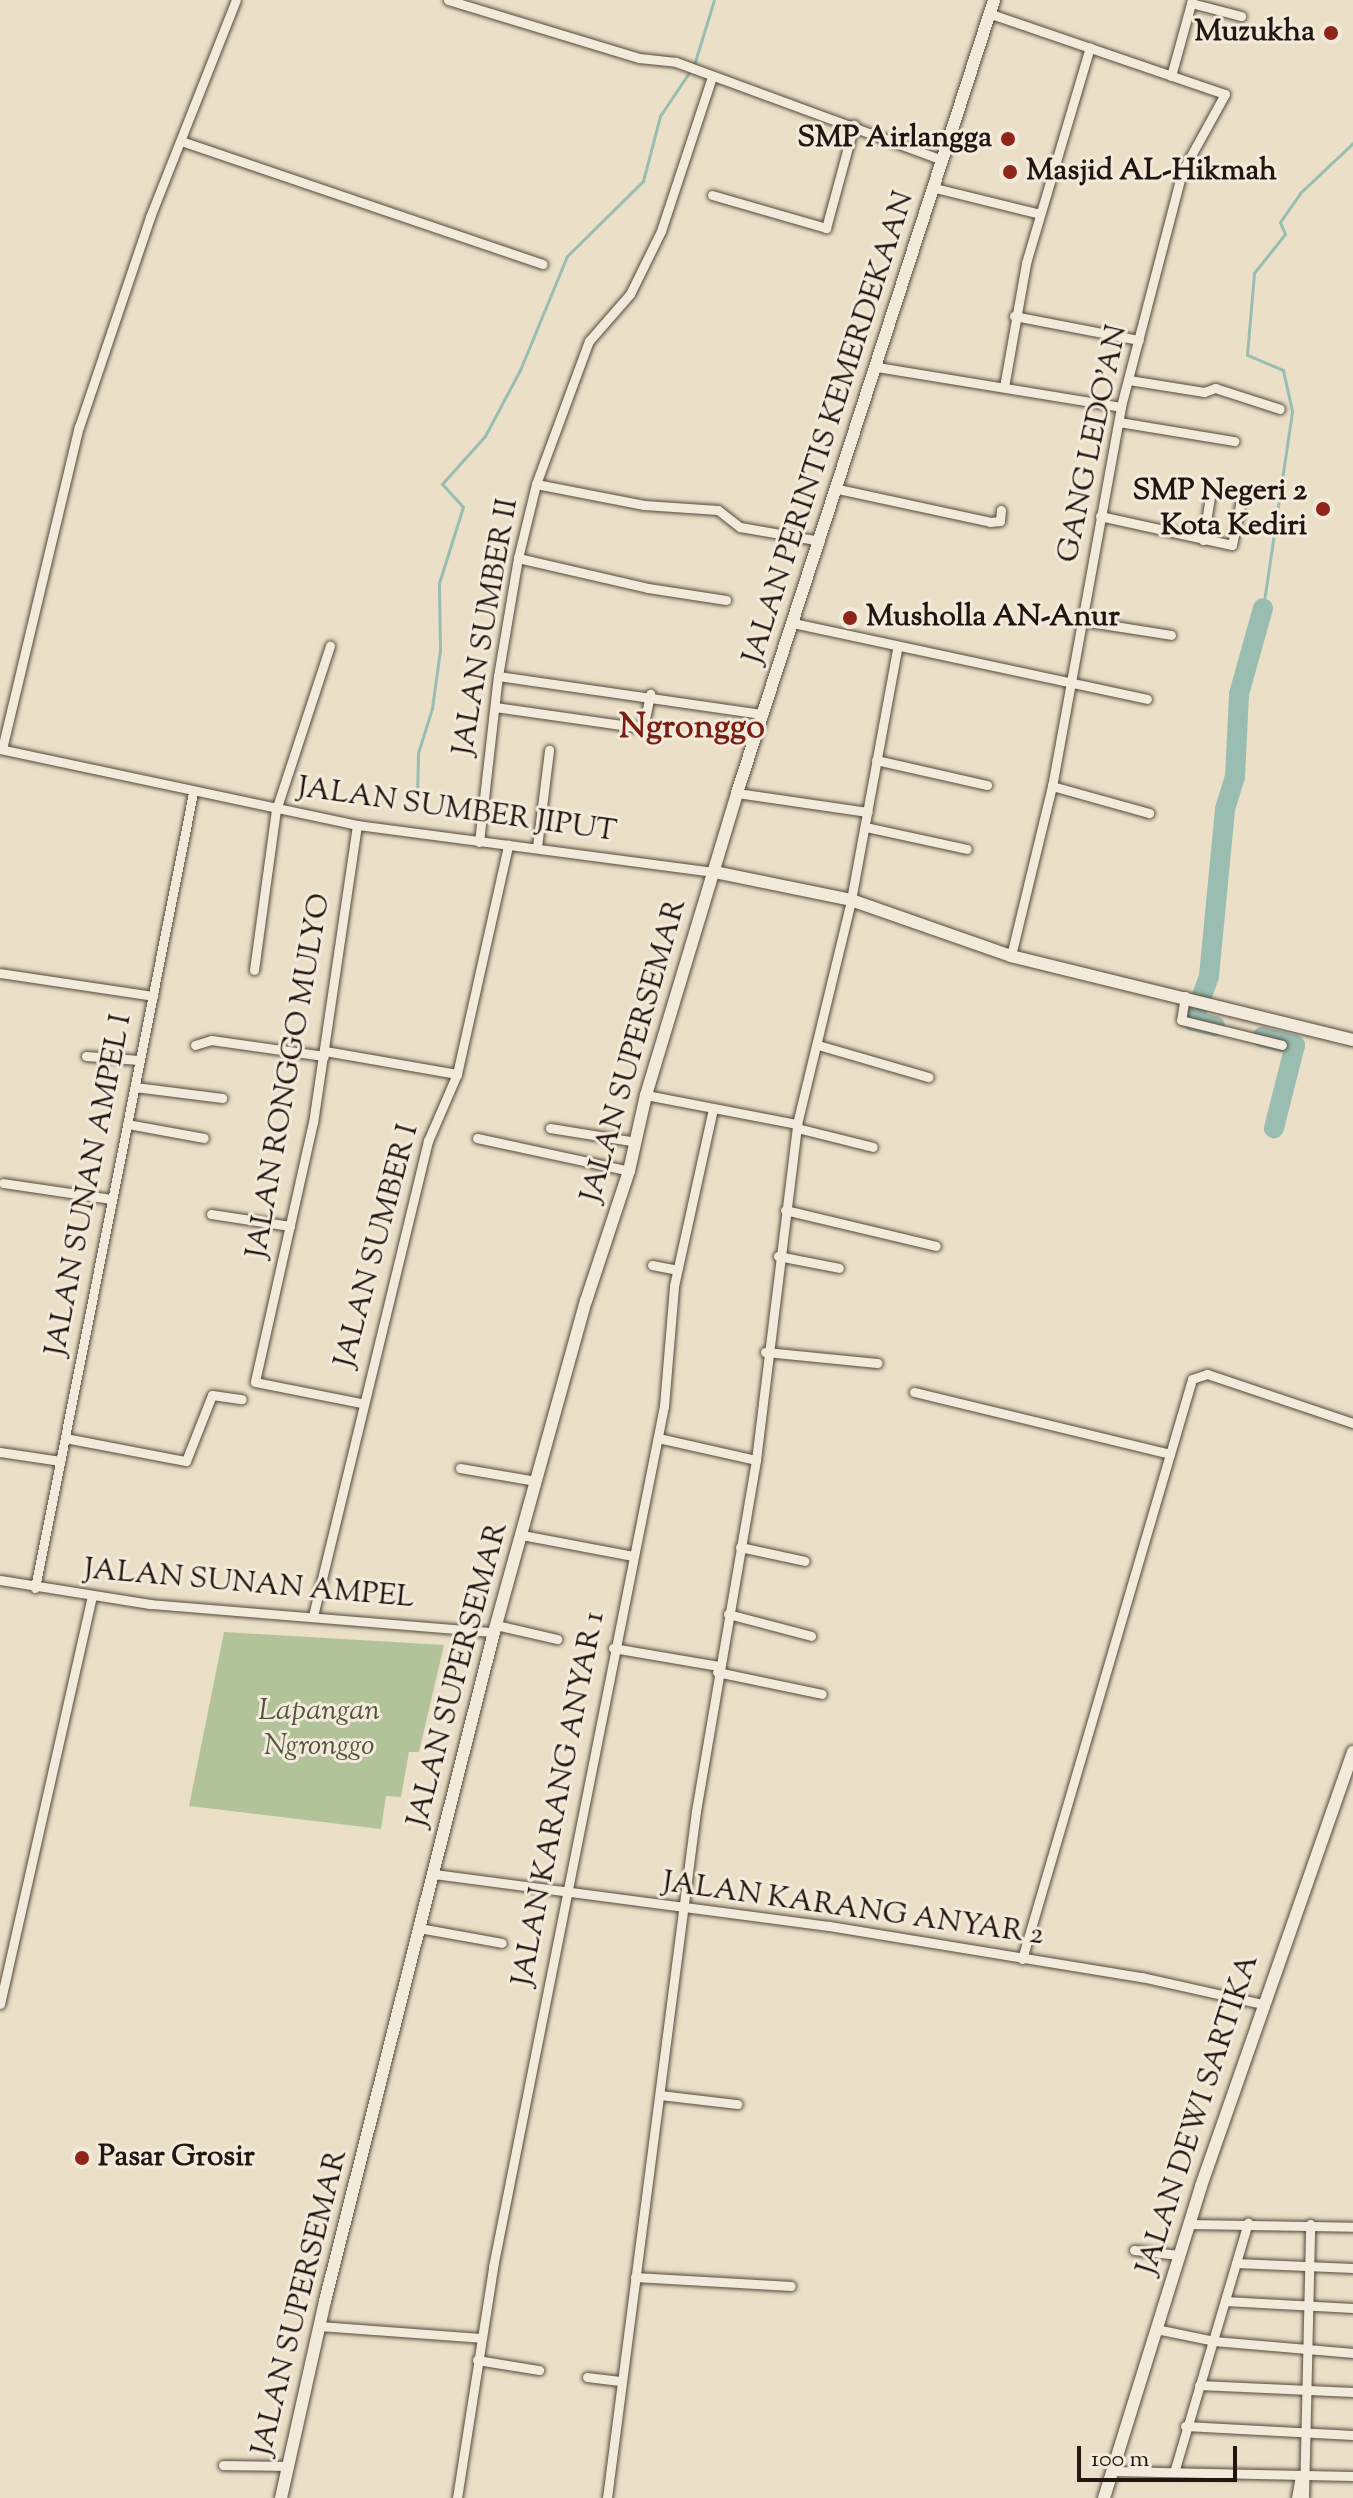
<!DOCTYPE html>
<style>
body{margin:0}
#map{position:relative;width:1353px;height:2498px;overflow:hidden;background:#ebe0c7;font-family:"Sorts Mill Goudy",serif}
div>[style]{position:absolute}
.green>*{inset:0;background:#b3c399}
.stream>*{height:3px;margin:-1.5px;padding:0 1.5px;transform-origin:1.5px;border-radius:1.5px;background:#99bdb1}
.river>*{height:20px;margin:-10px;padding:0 10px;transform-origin:10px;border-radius:10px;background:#99bdb1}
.roads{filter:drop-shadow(0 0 2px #55483d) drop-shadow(0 0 2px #55483d)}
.street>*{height:9px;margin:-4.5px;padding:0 4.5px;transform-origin:4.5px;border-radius:4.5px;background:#f2ebdb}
.secondary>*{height:12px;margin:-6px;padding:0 6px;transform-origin:6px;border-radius:6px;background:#f2ebdb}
.dots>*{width:22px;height:22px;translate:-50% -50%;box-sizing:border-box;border:4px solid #f2ebdb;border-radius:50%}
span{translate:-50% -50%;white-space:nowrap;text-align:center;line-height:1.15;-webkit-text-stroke:6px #f2ebdb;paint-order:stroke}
.poi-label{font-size:30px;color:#23150f;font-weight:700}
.right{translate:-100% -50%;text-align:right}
.left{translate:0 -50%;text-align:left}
.street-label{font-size:30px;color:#23150f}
.park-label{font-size:30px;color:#55523f;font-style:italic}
.quarter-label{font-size:34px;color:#7a1f14;font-weight:700}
.scale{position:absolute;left:1077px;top:2446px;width:160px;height:36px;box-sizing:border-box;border:4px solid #23150f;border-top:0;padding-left:10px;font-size:24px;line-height:28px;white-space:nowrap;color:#23150f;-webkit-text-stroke:6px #f2ebdb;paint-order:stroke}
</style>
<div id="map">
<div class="green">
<i style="clip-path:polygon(224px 1632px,444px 1645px,419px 1752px,409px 1752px,401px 1797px,386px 1796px,381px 1829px,189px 1806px)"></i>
</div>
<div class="stream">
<i style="left:694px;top:65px;width:68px;rotate:-72.9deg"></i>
<i style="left:1263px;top:608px;width:199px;rotate:-81.6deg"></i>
<i style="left:1292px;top:411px;width:42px;rotate:-102.4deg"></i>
<i style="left:1283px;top:370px;width:39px;rotate:-157deg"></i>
<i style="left:1247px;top:355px;width:82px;rotate:-85.1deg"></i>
<i style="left:1254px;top:273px;width:50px;rotate:-51.5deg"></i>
<i style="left:1285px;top:234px;width:13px;rotate:-113deg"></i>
<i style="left:1280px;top:222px;width:35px;rotate:-55deg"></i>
<i style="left:1300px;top:193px;width:73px;rotate:-43.3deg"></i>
<i style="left:417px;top:798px;width:45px;rotate:-88.7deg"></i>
<i style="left:418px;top:753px;width:47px;rotate:-72.7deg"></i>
<i style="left:432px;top:708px;width:59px;rotate:-82.1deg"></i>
<i style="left:440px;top:650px;width:67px;rotate:-90.9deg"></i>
<i style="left:439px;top:583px;width:80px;rotate:-72.5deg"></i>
<i style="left:463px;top:507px;width:31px;rotate:-132deg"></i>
<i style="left:442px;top:484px;width:64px;rotate:-48.1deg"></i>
<i style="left:485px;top:436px;width:75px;rotate:-62.1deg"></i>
<i style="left:520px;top:370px;width:123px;rotate:-67.6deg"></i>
<i style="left:567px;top:256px;width:107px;rotate:-44.6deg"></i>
<i style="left:643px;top:181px;width:67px;rotate:-75.3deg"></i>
<i style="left:660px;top:116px;width:54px;rotate:-56.3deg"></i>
</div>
<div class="river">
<i style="left:1215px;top:1026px;width:23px;rotate:-167deg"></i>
<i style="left:1193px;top:1021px;width:48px;rotate:-70.4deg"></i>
<i style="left:1209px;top:976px;width:168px;rotate:-84.5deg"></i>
<i style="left:1225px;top:809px;width:34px;rotate:-73deg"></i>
<i style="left:1235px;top:777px;width:83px;rotate:-87.2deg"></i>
<i style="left:1239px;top:694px;width:89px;rotate:-74.4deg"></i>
<i style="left:1262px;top:1037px;width:34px;rotate:14deg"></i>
<i style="left:1295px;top:1045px;width:86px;rotate:104.2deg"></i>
</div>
<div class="roads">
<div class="street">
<i style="left:448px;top:0;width:200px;rotate:16.9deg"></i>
<i style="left:639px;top:58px;width:37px;rotate:6deg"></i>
<i style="left:676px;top:62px;width:284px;rotate:20.2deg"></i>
<i style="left:1191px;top:3px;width:52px;rotate:14.6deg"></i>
<i style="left:991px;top:14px;width:247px;rotate:18.9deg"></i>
<i style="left:1225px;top:94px;width:89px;rotate:118.9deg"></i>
<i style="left:1182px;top:172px;width:243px;rotate:104.6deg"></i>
<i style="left:1121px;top:407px;width:385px;rotate:100.3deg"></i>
<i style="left:1052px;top:786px;width:175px;rotate:103.6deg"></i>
<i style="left:1171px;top:76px;width:79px;rotate:-74.6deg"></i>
<i style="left:181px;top:141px;width:382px;rotate:18.8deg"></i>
<i style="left:935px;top:188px;width:108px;rotate:13.9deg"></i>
<i style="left:712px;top:195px;width:119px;rotate:16.1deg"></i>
<i style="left:826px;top:228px;width:107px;rotate:-74.8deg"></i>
<i style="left:1014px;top:316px;width:127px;rotate:10.9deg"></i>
<i style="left:877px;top:367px;width:247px;rotate:9.3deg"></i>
<i style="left:1129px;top:380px;width:76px;rotate:9.1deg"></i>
<i style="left:1204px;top:392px;width:12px;rotate:-20deg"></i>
<i style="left:1215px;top:388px;width:68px;rotate:17.9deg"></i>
<i style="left:1004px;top:387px;width:126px;rotate:-79.9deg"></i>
<i style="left:1026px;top:263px;width:225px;rotate:-73.5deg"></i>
<i style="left:1119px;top:422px;width:117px;rotate:9.4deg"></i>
<i style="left:536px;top:484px;width:110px;rotate:11deg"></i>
<i style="left:644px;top:505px;width:74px;rotate:3.9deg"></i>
<i style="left:718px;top:510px;width:28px;rotate:38deg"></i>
<i style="left:740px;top:527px;width:81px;rotate:9.9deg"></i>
<i style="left:838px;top:489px;width:156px;rotate:12.2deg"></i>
<i style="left:990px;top:522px;width:10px;rotate:-6deg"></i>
<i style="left:1000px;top:521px;width:11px;rotate:-85deg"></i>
<i style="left:1100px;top:516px;width:135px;rotate:12.4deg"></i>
<i style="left:1232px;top:545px;width:46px;rotate:-78.7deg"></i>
<i style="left:1203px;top:540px;width:44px;rotate:-80.8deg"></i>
<i style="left:518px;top:558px;width:133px;rotate:13deg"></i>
<i style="left:648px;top:588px;width:79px;rotate:8.7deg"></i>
<i style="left:1083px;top:621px;width:89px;rotate:9deg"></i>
<i style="left:793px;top:623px;width:362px;rotate:12.1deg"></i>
<i style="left:498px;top:676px;width:268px;rotate:8.2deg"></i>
<i style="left:495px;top:707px;width:149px;rotate:8.1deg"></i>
<i style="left:643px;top:728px;width:35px;rotate:-78deg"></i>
<i style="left:0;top:749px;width:365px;rotate:12deg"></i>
<i style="left:357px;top:825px;width:361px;rotate:7.5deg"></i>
<i style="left:2px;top:749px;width:331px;rotate:-76.6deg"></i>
<i style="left:79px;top:427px;width:222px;rotate:-71.3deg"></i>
<i style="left:150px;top:217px;width:233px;rotate:-68.4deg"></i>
<i style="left:876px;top:760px;width:114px;rotate:12.7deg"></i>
<i style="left:1052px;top:786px;width:101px;rotate:15.6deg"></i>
<i style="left:737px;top:793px;width:132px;rotate:8.3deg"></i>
<i style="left:357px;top:825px;width:300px;rotate:98.4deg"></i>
<i style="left:313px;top:1122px;width:266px;rotate:102.6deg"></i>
<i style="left:255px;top:1382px;width:108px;rotate:11.2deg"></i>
<i style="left:866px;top:827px;width:103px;rotate:12.3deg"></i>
<i style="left:479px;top:842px;width:167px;rotate:-83.5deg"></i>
<i style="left:498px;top:676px;width:120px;rotate:-80.4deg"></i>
<i style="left:518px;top:558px;width:76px;rotate:-76.3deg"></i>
<i style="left:536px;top:484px;width:153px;rotate:-69.7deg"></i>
<i style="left:589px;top:341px;width:62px;rotate:-48.9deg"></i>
<i style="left:630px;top:294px;width:70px;rotate:-63.8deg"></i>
<i style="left:661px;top:231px;width:162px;rotate:-71.7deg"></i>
<i style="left:537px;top:847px;width:98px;rotate:-82.9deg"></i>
<i style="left:254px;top:970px;width:162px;rotate:-82.2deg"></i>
<i style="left:276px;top:810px;width:173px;rotate:-71.8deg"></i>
<i style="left:0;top:973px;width:155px;rotate:8.5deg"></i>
<i style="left:1185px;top:996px;width:24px;rotate:99deg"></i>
<i style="left:1181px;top:1020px;width:104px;rotate:13.9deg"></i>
<i style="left:195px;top:1045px;width:17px;rotate:-17deg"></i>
<i style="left:211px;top:1040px;width:114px;rotate:8.1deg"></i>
<i style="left:818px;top:1045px;width:115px;rotate:16.2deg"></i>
<i style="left:325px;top:1051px;width:134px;rotate:9.9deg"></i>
<i style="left:86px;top:1056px;width:53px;rotate:4.3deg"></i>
<i style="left:135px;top:1087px;width:88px;rotate:7.2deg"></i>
<i style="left:646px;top:1095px;width:154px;rotate:10.9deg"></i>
<i style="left:127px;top:1124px;width:78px;rotate:10.3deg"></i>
<i style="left:550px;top:1128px;width:87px;rotate:9.2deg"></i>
<i style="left:797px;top:1128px;width:78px;rotate:14deg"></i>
<i style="left:477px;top:1138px;width:156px;rotate:12.2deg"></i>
<i style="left:3px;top:1183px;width:110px;rotate:8.4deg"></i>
<i style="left:785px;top:1210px;width:155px;rotate:13.4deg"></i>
<i style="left:211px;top:1214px;width:80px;rotate:8.6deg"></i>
<i style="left:778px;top:1256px;width:62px;rotate:11.1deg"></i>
<i style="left:652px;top:1265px;width:25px;rotate:11deg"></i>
<i style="left:765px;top:1352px;width:113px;rotate:5.6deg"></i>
<i style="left:914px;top:1392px;width:263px;rotate:13.6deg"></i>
<i style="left:65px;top:1438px;width:123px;rotate:10.8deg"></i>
<i style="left:186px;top:1461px;width:71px;rotate:-68.5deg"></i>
<i style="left:212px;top:1395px;width:30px;rotate:8deg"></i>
<i style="left:658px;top:1438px;width:100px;rotate:12.7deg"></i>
<i style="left:0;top:1452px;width:61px;rotate:8.5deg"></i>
<i style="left:460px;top:1468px;width:77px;rotate:9.7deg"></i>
<i style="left:522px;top:1535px;width:113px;rotate:10.7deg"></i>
<i style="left:740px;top:1547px;width:66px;rotate:12.2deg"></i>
<i style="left:0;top:1580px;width:152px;rotate:9.1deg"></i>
<i style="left:150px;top:1604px;width:345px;rotate:4.7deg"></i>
<i style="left:35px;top:1588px;width:811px;rotate:-78.76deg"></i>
<i style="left:728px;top:1614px;width:86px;rotate:14.8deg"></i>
<i style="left:313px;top:1616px;width:489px;rotate:-76.4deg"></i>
<i style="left:428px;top:1141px;width:73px;rotate:-66.6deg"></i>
<i style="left:457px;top:1074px;width:235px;rotate:-77.4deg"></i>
<i style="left:496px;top:1625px;width:63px;rotate:12.9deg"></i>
<i style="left:613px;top:1648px;width:107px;rotate:9.7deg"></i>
<i style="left:717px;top:1672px;width:107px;rotate:11.8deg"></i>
<i style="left:434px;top:1874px;width:398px;rotate:7.5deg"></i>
<i style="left:829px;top:1926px;width:317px;rotate:9.3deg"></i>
<i style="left:1142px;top:1977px;width:124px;rotate:12.6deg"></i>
<i style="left:419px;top:1928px;width:84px;rotate:10.2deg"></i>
<i style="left:1022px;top:1959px;width:604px;rotate:-73.66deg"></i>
<i style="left:1192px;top:1379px;width:16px;rotate:-18deg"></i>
<i style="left:1207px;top:1374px;width:154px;rotate:18.6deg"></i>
<i style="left:0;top:2004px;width:417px;rotate:-77.3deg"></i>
<i style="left:660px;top:2095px;width:78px;rotate:6.7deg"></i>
<i style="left:1189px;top:2224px;width:164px;rotate:1deg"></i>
<i style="left:1134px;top:2250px;width:45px;rotate:6.3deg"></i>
<i style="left:1236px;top:2263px;width:117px;rotate:2.4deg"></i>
<i style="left:635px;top:2277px;width:156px;rotate:3.3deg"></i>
<i style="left:1225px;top:2301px;width:128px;rotate:3.1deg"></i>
<i style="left:319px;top:2326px;width:162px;rotate:4.2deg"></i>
<i style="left:1156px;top:2329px;width:59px;rotate:11.7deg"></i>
<i style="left:1214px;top:2341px;width:140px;rotate:4.9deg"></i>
<i style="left:477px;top:2360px;width:63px;rotate:9.2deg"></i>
<i style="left:587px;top:2377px;width:33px;rotate:7deg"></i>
<i style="left:1199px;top:2385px;width:154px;rotate:2.6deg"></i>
<i style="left:1185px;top:2426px;width:168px;rotate:3.1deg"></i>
<i style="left:223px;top:2465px;width:64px;rotate:0.9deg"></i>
<i style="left:1175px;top:2469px;width:257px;rotate:-73.5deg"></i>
<i style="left:1112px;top:2471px;width:241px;rotate:1.2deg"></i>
<i style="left:457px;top:2498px;width:234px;rotate:-81.1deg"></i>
<i style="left:493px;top:2267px;width:878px;rotate:-78.77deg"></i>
<i style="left:664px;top:1406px;width:120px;rotate:-85.2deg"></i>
<i style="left:674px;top:1286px;width:181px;rotate:-77.6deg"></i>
<i style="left:607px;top:2498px;width:693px;rotate:-82.62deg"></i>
<i style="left:696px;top:1811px;width:356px;rotate:-80.3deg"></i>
<i style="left:756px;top:1460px;width:338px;rotate:-83deg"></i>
<i style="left:797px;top:1124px;width:230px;rotate:-76.4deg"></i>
<i style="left:851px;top:900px;width:255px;rotate:-79.6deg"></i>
<i style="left:1296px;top:2498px;width:23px;rotate:-80deg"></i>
<i style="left:1304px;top:2498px;width:274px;rotate:-88.7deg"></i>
</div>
<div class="secondary">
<i style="left:715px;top:872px;width:139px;rotate:11.6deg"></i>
<i style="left:851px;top:900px;width:170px;rotate:19.3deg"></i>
<i style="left:1011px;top:956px;width:352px;rotate:13.8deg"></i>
<i style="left:281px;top:2498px;width:202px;rotate:-77.4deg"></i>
<i style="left:325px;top:2301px;width:690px;rotate:-75.82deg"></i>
<i style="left:494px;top:1632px;width:344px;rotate:-74.5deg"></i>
<i style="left:586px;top:1301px;width:137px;rotate:-71.7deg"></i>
<i style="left:629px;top:1171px;width:78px;rotate:-77.4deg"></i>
<i style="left:646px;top:1095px;width:315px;rotate:-73.2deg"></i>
<i style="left:737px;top:793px;width:834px;rotate:-72.04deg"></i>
<i style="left:1104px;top:2498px;width:327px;rotate:-72.7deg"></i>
<i style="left:1201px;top:2186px;width:460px;rotate:-70.7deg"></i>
</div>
</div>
<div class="dots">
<i style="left:1331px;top:33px;background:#8f2418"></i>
<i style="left:1008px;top:139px;background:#8f2418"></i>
<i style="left:1010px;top:172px;background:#8f2418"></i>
<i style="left:1323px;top:509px;background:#8f2418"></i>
<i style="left:850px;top:618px;background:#8f2418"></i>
<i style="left:82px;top:2158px;background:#8f2418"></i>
</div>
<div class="poi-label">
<span class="right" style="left:1315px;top:33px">Muzukha</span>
<span class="right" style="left:992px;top:139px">SMP Airlangga</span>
<span class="left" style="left:1026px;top:172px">Masjid AL-Hikmah</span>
<span class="right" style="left:1307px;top:509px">SMP Negeri 2<br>Kota Kediri</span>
<span class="left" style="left:866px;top:618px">Musholla AN-Anur</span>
<span class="left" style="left:98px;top:2158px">Pasar Grosir</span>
</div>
<div class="street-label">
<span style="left:830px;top:428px;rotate:-72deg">JALAN PERINTIS KEMERDEKAAN</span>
<span style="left:1094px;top:444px;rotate:-78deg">GANG LEDO'AN</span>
<span style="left:487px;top:627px;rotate:-80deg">JALAN SUMBER II</span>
<span style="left:457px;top:811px;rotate:8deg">JALAN SUMBER JIPUT</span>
<span style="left:635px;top:1051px;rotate:-74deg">JALAN SUPERSEMAR</span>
<span style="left:290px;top:1076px;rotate:-80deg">JALAN RONGGO MULYO</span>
<span style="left:90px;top:1185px;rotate:-79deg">JALAN SUNAN AMPEL I</span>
<span style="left:378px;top:1246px;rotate:-75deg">JALAN SUMBER I</span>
<span style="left:249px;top:1585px;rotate:5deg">JALAN SUNAN AMPEL</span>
<span style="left:459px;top:1675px;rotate:-75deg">JALAN SUPERSEMAR</span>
<span style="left:560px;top:1799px;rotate:-79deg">JALAN KARANG ANYAR 1</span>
<span style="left:853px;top:1910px;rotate:8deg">JALAN KARANG ANYAR 2</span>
<span style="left:1199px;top:2115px;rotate:-72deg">JALAN DEWI SARTIKA</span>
<span style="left:301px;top:2303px;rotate:-76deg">JALAN SUPERSEMAR</span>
</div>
<div class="park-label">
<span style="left:319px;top:1729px">Lapangan<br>Ngronggo</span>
</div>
<div class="quarter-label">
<span style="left:692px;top:729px">Ngronggo</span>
</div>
<div class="scale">100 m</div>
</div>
